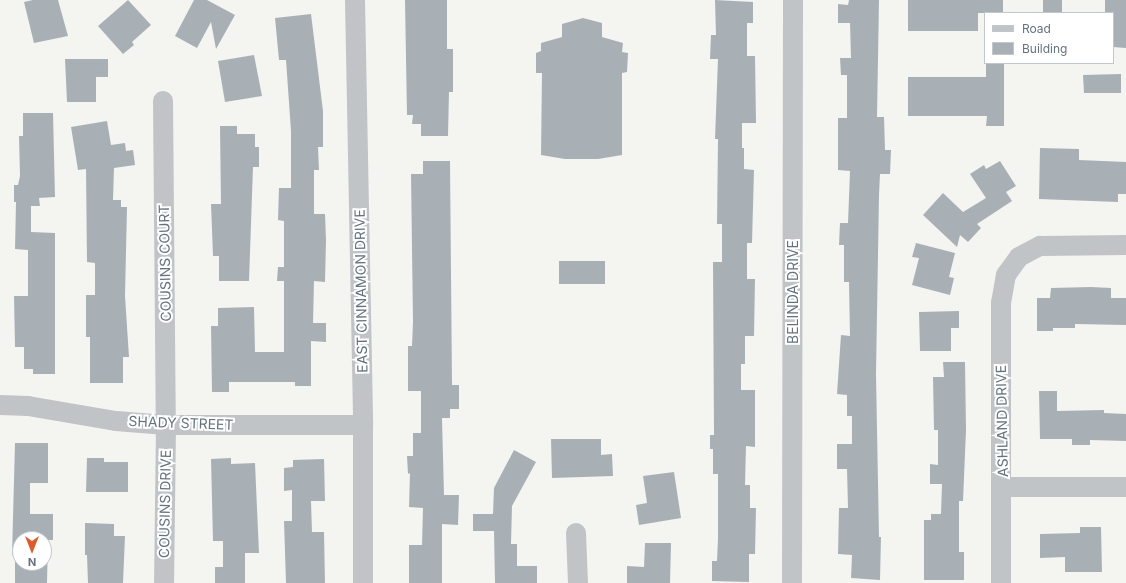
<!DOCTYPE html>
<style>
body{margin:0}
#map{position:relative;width:1126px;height:583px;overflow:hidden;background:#f4f4f1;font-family:Inter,sans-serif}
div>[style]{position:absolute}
.building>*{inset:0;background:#a9b0b5}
.minor>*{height:20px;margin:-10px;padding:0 10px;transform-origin:10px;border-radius:10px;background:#c0c4c7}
span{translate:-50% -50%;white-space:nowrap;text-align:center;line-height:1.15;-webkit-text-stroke:4px #fff;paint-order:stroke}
.street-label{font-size:14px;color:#657380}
.legend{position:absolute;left:984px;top:12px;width:130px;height:52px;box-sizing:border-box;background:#fff;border:1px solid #c1c7cc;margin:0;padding:5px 7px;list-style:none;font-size:12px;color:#657380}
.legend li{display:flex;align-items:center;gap:8px;height:20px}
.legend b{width:20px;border:1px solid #c1c7cc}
.north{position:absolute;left:12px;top:531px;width:40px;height:40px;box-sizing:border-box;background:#fff;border:1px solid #c1c7cc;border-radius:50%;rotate:180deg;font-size:11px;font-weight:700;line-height:16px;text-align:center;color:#657380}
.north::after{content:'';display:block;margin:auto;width:14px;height:18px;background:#da5c2c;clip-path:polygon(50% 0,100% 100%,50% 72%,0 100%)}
</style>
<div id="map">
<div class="building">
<i style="clip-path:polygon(33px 0,58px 0,68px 36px,34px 43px,24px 2px)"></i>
<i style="clip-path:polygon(128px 0,151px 25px,132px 42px,134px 45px,123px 54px,98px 26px)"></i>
<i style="clip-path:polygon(194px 0,207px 0,235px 15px,216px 49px,211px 22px,197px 48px,175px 36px)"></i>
<i style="clip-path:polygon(405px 0,447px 0,447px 49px,453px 49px,453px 92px,449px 92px,448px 136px,421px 136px,421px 124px,412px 124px,413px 115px,407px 115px)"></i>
<i style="clip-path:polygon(715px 0,753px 2px,753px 23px,747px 23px,747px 56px,755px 56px,756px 123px,742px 123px,742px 148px,744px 148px,744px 169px,754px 170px,752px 243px,747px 243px,747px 279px,755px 279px,754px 336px,745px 336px,745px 364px,741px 364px,741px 390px,755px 390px,755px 447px,746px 446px,745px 485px,750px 485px,750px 508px,756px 508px,755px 554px,749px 554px,749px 582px,712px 581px,712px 561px,717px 561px,718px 539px,718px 474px,713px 474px,713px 449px,710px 449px,710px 435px,714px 435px,713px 262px,722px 262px,722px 224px,717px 224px,718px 139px,715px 139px,718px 59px,710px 59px,711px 35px,716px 35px)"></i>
<i style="clip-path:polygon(849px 0,879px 0,877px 117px,884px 117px,885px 150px,891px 150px,890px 174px,880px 174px,879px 195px,876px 374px,879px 537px,881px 537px,880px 580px,851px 578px,852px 555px,838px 554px,839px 508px,848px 508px,847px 469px,837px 469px,837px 444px,852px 444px,852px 416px,847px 416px,847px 395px,837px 394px,841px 335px,850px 336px,849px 282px,844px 282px,844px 245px,839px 245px,840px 223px,848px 223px,850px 171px,838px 170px,838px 118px,847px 118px,847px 75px,841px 75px,840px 58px,851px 58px,850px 23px,838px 23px,838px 4px,848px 5px)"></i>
<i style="clip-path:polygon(908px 0,1003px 0,1003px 13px,978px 13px,978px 31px,908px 31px)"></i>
<i style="clip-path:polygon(1043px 0,1062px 0,1062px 13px,1043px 13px)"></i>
<i style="clip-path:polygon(1105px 0,1126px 0,1126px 48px,1113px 47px,1113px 13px,1105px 13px)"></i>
<i style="clip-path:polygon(311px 14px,323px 111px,323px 147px,318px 147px,319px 170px,314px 170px,314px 214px,325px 214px,326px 240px,325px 282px,314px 281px,313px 323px,326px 323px,326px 342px,311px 341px,311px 386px,295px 386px,295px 382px,229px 382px,229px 392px,212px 392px,211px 326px,218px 326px,218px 308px,254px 307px,255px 352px,284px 352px,284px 281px,277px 281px,278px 267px,284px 267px,284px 221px,278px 220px,279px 188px,291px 188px,291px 131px,286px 60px,279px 60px,275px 18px)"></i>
<i style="clip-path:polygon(583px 18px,602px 23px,602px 37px,623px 43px,622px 52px,628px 53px,627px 72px,622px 73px,622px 155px,598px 159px,565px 159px,541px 155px,542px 73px,536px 73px,536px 53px,541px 51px,541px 43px,562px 37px,562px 24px)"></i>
<i style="clip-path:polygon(254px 55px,262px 96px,225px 102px,218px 61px)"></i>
<i style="clip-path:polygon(65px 59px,108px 59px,108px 77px,96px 77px,96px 102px,67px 102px)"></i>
<i style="clip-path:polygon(986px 63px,1004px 63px,1004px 126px,986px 126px,987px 116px,908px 116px,908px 77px,986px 77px)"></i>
<i style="clip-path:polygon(1121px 74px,1121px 93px,1084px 93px,1083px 75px)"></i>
<i style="clip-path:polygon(23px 113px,53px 113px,55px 197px,39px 198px,40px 206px,31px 206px,31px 232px,55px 233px,55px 374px,33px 374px,33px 369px,24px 369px,24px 347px,15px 347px,14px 296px,28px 296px,28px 250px,15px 249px,16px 202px,14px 202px,14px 185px,18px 185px,20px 176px,19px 136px,23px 136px)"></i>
<i style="clip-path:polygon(107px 121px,111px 145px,125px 143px,126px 151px,133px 150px,135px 165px,114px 168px,113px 200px,121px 200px,121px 207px,127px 207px,125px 296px,129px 357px,123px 357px,123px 383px,90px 383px,90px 337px,86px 337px,86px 295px,95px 295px,95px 263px,87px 262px,86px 169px,78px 170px,71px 127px)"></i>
<i style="clip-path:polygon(220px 126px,237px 126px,237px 134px,255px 134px,255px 147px,259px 147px,259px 167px,253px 167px,249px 281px,219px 281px,219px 256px,213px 256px,211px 204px,221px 204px)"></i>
<i style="clip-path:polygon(1040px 148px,1079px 149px,1079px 160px,1126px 162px,1126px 194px,1118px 194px,1118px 202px,1039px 199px)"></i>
<i style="clip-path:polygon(423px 161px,450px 161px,452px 385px,459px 385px,459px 409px,450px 409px,450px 418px,442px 418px,444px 495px,459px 495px,458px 525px,442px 524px,442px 583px,409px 583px,409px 545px,422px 545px,423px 508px,409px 507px,410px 473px,408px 474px,407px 456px,413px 456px,413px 433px,421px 433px,421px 391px,408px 391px,408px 346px,412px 346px,413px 322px,411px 174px,423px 174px)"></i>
<i style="clip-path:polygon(1000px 161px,1016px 186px,1006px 192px,1012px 201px,977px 224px,981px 228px,968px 242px,960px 235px,957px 247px,923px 215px,943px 193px,963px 212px,986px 198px,970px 174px,984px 165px,986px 169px)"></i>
<i style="clip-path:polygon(916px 243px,955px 253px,949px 277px,954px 278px,950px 295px,912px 285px,919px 258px,912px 257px)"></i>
<i style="clip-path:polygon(559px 261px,605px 261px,605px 284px,559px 284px)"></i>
<i style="clip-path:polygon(1091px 287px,1111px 288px,1111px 298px,1126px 298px,1126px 325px,1075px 324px,1075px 328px,1053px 328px,1053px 331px,1037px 331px,1037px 298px,1050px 298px,1051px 288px)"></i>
<i style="clip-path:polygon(959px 311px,959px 328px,951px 328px,951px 351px,920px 351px,919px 312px)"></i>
<i style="clip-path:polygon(943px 362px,965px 362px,966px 430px,963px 501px,959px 501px,959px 552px,964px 552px,964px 580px,924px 580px,924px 520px,931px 520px,931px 514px,941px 514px,942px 484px,930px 484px,930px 464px,938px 465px,938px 430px,934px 430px,933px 377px,944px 377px)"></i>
<i style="clip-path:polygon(1039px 391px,1057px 391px,1057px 411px,1104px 410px,1104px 413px,1126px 414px,1126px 441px,1090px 440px,1090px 445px,1072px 445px,1072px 439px,1040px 439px)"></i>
<i style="clip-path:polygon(551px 439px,601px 439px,601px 455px,612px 454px,613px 476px,552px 478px)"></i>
<i style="clip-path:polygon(evenodd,15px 443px,48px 443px,48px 483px,30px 483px,30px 514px,53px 514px,53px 540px,48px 540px,47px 583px,15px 583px,15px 555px,12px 555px,15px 443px,20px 539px,44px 539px,44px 563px,20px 563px,20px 539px)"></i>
<i style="clip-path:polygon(514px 450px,536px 462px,512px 506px,511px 544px,517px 544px,517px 566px,537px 566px,537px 583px,495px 583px,494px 531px,473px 531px,473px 514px,493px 514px,494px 488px)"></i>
<i style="clip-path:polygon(87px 458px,104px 458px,104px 462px,128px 462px,128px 492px,86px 492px)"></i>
<i style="clip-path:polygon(231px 458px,231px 464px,255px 463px,259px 553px,245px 553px,245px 583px,215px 583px,215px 567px,223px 567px,223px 541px,213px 541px,211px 459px)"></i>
<i style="clip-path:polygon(324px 459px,325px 501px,311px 501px,312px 532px,324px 532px,325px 583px,286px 583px,284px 521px,292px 521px,292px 490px,284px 491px,284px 468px,293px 467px,293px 460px)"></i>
<i style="clip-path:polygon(674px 472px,681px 518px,639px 525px,636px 505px,647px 503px,643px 476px)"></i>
<i style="clip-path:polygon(85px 523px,114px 524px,114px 536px,125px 536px,123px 583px,88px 583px,87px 555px,85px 555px)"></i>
<i style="clip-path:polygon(1080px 527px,1101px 527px,1102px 572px,1065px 572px,1065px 557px,1040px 558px,1040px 534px,1080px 533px)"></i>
<i style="clip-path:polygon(645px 543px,671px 543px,670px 583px,627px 583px,627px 566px,644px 567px)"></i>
</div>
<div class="minor">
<i style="left:355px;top:0;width:425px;rotate:88.9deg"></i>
<i style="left:363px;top:425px;width:158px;rotate:90deg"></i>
<i style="left:163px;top:101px;width:324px;rotate:89.5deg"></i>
<i style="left:166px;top:425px;width:158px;rotate:90.7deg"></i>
<i style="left:0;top:405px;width:28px;rotate:2deg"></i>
<i style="left:28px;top:406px;width:89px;rotate:9.7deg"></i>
<i style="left:116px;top:421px;width:50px;rotate:4.6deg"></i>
<i style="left:166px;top:425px;width:197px"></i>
<i style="left:1003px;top:487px;width:123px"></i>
<i style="left:576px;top:533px;width:50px;rotate:87.7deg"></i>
<i style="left:792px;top:583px;width:583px;rotate:-89.9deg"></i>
<i style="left:1001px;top:583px;width:280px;rotate:-90deg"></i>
<i style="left:1001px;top:303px;width:28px;rotate:-80deg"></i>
<i style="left:1006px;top:275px;width:22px;rotate:-54deg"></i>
<i style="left:1019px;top:257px;width:24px;rotate:-28deg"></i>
<i style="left:1040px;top:246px;width:86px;rotate:-0.7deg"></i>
</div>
<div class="street-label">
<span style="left:165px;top:263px;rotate:-91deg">COUSINS COURT</span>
<span style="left:361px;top:291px;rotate:-91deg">EAST CINNAMON DRIVE</span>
<span style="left:793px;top:292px;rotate:-90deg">BELINDA DRIVE</span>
<span style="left:1002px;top:421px;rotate:-91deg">ASHLAND DRIVE</span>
<span style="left:181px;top:423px;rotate:2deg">SHADY STREET</span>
<span style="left:165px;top:504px;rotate:-89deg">COUSINS DRIVE</span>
</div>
<ul class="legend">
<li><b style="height:5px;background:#c0c4c7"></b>Road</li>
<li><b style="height:11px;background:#a9b0b5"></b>Building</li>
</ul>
<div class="north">N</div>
</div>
